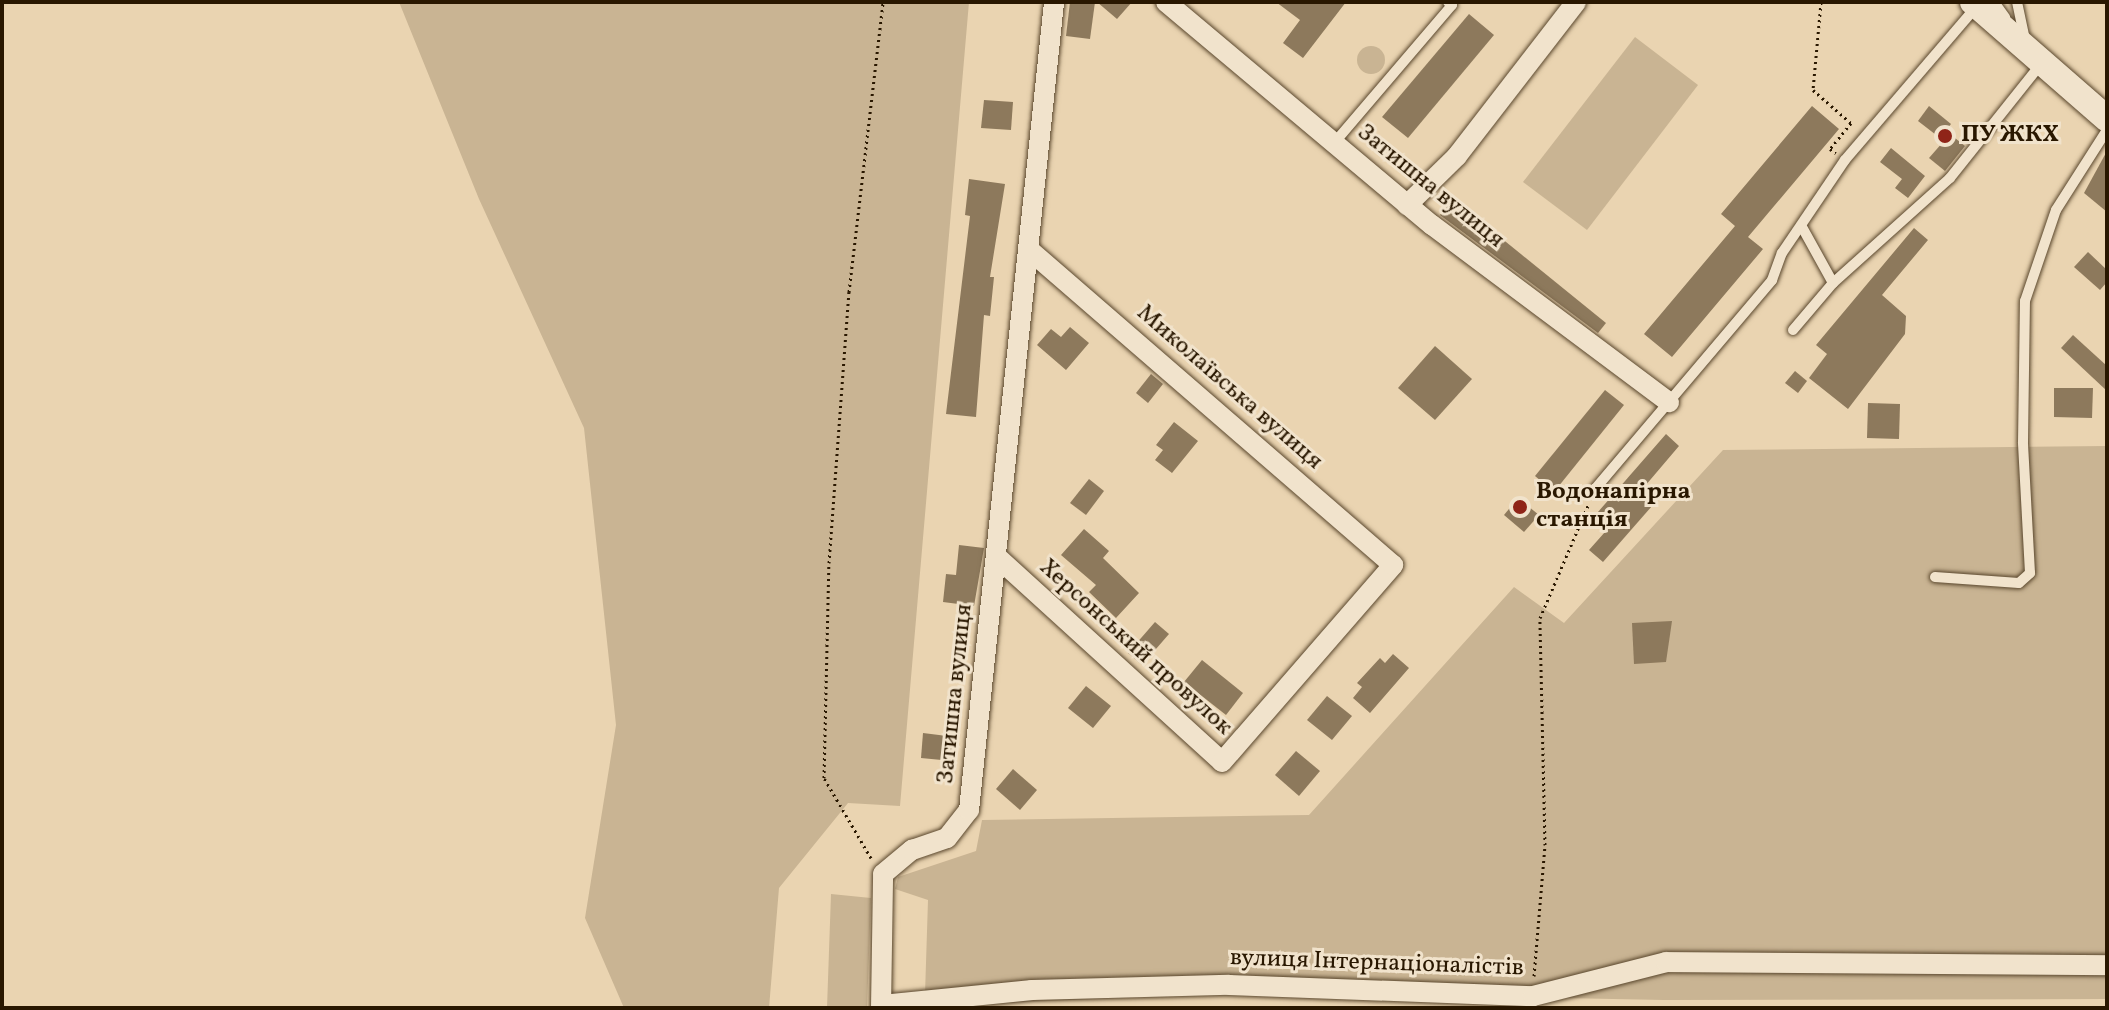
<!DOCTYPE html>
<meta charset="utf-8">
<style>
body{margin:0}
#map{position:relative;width:2109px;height:1010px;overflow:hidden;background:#ead4b1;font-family:Vollkorn,serif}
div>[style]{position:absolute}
.green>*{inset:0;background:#c9b493}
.round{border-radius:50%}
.building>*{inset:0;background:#8d795c}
.path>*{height:3px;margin-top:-1.5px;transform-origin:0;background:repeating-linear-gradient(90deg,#291700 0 2px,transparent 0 6px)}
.roads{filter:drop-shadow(0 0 2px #59462c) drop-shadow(0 0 2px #59462c)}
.service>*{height:10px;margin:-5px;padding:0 5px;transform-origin:5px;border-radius:5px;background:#f1e3cc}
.minor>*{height:20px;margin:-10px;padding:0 10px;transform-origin:10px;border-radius:10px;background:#f1e3cc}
.tertiary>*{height:26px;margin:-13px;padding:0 13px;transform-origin:13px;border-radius:13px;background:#f1e3cc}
.dots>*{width:22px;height:22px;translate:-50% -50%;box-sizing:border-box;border:4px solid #f1e3cc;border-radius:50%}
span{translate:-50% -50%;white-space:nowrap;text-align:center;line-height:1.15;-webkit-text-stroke:6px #f1e3cc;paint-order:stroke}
.poi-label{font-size:24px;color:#291700;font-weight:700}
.left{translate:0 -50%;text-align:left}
.street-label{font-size:24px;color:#291700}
.frame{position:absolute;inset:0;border:4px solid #291700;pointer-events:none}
</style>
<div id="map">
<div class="green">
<i style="clip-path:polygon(399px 2px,969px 2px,900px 806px,848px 803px,779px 888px,769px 1008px,624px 1008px,585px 918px,616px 725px,584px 428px,479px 199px)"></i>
<i style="clip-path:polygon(1635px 37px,1698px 85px,1587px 230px,1523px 182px)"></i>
<i class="round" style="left:1357px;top:46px;width:28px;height:28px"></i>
<i style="clip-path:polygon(2107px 446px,2107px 999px,1664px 1000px,1251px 992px,892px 1008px,925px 994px,928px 900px,895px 889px,898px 877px,976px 851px,982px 820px,1309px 815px,1514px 587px,1564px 623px,1723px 450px)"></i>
<i style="clip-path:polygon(831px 894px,871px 898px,867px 1008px,827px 1008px)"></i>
</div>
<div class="building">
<i style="clip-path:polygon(1070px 2px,1095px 2px,1090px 39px,1066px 36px)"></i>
<i style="clip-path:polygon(1097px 2px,1132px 2px,1117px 19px)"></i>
<i style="clip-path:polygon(1276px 2px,1346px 2px,1303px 58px,1283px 43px,1300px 20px)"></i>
<i style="clip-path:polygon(1469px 14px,1494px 35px,1408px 138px,1382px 117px)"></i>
<i style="clip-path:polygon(984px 100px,1013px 102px,1011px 130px,981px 128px)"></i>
<i style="clip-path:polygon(1812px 106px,1839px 129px,1748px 237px,1763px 249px,1672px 357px,1644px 334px,1735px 226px,1721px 214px)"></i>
<i style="clip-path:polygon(1929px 106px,1951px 124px,1940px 138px,1918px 121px)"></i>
<i style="clip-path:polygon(1950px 134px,1965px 146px,1945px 171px,1929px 158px)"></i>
<i style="clip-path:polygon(1891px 148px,1925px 176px,1908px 198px,1895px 188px,1902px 179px,1880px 162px)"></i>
<i style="clip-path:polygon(2107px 151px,2107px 212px,2084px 193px)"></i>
<i style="clip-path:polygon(969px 179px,1005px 184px,990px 277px,994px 277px,990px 316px,984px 315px,976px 417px,946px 414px,970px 216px,965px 215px)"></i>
<i style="clip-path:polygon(1453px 199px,1606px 323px,1598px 333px,1440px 215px)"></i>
<i style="clip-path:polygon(1914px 228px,1928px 240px,1882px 295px,1906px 316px,1905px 334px,1848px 409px,1809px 378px,1827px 354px,1816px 345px)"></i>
<i style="clip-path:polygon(2088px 252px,2107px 270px,2107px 282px,2100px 290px,2074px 267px)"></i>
<i style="clip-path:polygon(1070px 327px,1089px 343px,1066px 370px,1037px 345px,1051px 329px,1061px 337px)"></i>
<i style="clip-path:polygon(2073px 335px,2107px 366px,2107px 391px,2061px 348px)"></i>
<i style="clip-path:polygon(1435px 346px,1472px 379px,1435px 420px,1398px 388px)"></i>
<i style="clip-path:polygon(1795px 371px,1807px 381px,1798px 393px,1785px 383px)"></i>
<i style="clip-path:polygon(1151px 374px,1163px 384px,1148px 403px,1136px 393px)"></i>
<i style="clip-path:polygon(2054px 388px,2093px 388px,2092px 418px,2054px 417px)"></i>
<i style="clip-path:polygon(1605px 390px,1624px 405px,1554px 492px,1535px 476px)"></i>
<i style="clip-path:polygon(1868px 403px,1900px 404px,1899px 439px,1867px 438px)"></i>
<i style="clip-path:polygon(1174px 422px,1198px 441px,1172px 473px,1155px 460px,1163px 450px,1156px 445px)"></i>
<i style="clip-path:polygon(1666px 434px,1679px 446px,1645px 486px,1659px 498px,1603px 562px,1589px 550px,1605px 532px,1591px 520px)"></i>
<i style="clip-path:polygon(1089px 479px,1104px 491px,1086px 515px,1070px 503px)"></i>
<i style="clip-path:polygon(1518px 498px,1539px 515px,1524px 532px,1504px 515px)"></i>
<i style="clip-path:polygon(1084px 529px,1109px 551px,1103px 558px,1139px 593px,1116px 618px,1089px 592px,1096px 585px,1061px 555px)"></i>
<i style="clip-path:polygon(959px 545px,984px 548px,974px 606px,943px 602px,946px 574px,956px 575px)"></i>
<i style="clip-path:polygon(1672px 621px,1666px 662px,1634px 664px,1632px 623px)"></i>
<i style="clip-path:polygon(1155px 622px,1169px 634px,1142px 665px,1128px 653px)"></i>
<i style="clip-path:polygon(1393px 654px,1409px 668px,1370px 713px,1353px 698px,1362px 687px,1357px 683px,1380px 658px,1385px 663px)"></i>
<i style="clip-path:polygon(1202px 660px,1243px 693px,1226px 715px,1184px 682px)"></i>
<i style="clip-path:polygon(1086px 686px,1111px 706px,1093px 728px,1068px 708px)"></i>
<i style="clip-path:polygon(1327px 696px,1352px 716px,1332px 740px,1307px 720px)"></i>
<i style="clip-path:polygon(923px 733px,955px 737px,952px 761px,921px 758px)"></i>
<i style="clip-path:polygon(1296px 751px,1320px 771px,1299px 796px,1275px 775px)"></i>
<i style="clip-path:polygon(1013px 769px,1037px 790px,1020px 810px,996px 789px)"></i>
</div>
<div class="path">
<i style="left:1821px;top:2px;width:88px;rotate:95.2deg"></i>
<i style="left:1813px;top:90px;width:50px;rotate:41deg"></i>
<i style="left:1851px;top:123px;width:33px;rotate:129deg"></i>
<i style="left:1830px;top:149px;width:7px;rotate:34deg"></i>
<i style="left:871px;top:858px;width:93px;rotate:-120.4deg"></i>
<i style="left:824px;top:778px;width:215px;rotate:-88.7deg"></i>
<i style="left:829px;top:563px;width:272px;rotate:-85.8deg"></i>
<i style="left:849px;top:292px;width:292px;rotate:-83.3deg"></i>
<i style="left:1534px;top:976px;width:131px;rotate:-85.2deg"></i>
<i style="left:1545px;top:845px;width:227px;rotate:-91.3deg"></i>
<i style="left:1540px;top:618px;width:125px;rotate:-66.9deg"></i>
</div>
<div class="roads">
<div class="service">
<i style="left:1994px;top:2px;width:19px;rotate:54deg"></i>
<i style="left:2017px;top:2px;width:38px;rotate:78deg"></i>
<i style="left:1335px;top:142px;width:180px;rotate:-49.5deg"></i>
<i style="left:1452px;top:5px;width:5px;rotate:-143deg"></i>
<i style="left:1802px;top:227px;width:64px;rotate:61deg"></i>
<i style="left:1793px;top:330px;width:62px;rotate:-49.6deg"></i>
<i style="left:1833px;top:283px;width:157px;rotate:-41.9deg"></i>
<i style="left:1950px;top:178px;width:146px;rotate:-51.4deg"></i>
<i style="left:1595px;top:489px;width:274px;rotate:-49.7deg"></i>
<i style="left:1772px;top:280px;width:29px;rotate:-70deg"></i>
<i style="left:1782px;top:253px;width:112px;rotate:-55.9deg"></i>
<i style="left:1845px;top:160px;width:201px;rotate:-49.4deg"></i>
<i style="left:1935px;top:577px;width:84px;rotate:4.1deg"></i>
<i style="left:2019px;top:583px;width:15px;rotate:-42deg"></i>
<i style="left:2030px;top:573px;width:131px;rotate:-93.1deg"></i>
<i style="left:2023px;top:442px;width:141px;rotate:-89.2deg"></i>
<i style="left:2025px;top:301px;width:96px;rotate:-71.2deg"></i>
<i style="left:2056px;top:210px;width:95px;rotate:-57.5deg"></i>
</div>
<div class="minor">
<i style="left:1166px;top:2px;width:347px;rotate:40deg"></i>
<i style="left:1432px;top:225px;width:296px;rotate:36.8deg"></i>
<i style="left:1407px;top:205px;width:70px;rotate:-44.4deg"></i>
<i style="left:1457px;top:156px;width:195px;rotate:-52.3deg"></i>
<i style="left:997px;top:557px;width:304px;rotate:42.3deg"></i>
<i style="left:1222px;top:762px;width:261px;rotate:-49deg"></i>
<i style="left:1393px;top:565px;width:479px;rotate:-139.1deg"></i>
<i style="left:882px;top:1005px;width:151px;rotate:-5.7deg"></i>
<i style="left:1032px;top:990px;width:197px;rotate:-1.5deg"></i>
<i style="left:1229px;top:985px;width:304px;rotate:2.1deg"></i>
<i style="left:1533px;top:996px;width:137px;rotate:-14.3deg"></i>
<i style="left:1666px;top:962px;width:441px;rotate:0.4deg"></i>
<i style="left:881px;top:1008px;width:134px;rotate:-89.1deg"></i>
<i style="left:883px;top:874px;width:38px;rotate:-40deg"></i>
<i style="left:912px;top:850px;width:37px;rotate:-19deg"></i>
<i style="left:947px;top:838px;width:36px;rotate:-52deg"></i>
<i style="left:969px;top:810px;width:812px;rotate:-83.99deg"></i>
</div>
<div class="tertiary">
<i style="left:1973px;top:2px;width:178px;rotate:41.1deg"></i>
</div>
</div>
<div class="dots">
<i style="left:1945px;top:136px;background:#8f2418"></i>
<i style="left:1520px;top:507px;background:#8f2418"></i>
</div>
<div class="poi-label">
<span class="left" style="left:1961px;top:136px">ПУ ЖКХ</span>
<span class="left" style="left:1536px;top:507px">Водонапірна<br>станція</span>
</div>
<div class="street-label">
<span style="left:1430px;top:187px;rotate:39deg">Затишна вулиця</span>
<span style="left:1229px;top:388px;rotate:41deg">Миколаївська вулиця</span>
<span style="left:1135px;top:648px;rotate:42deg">Херсонський провулок</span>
<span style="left:956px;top:694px;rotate:-84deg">Затишна вулиця</span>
<span style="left:1377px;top:964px;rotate:2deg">вулиця Інтернаціоналістів</span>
</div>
<div class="frame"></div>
</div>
